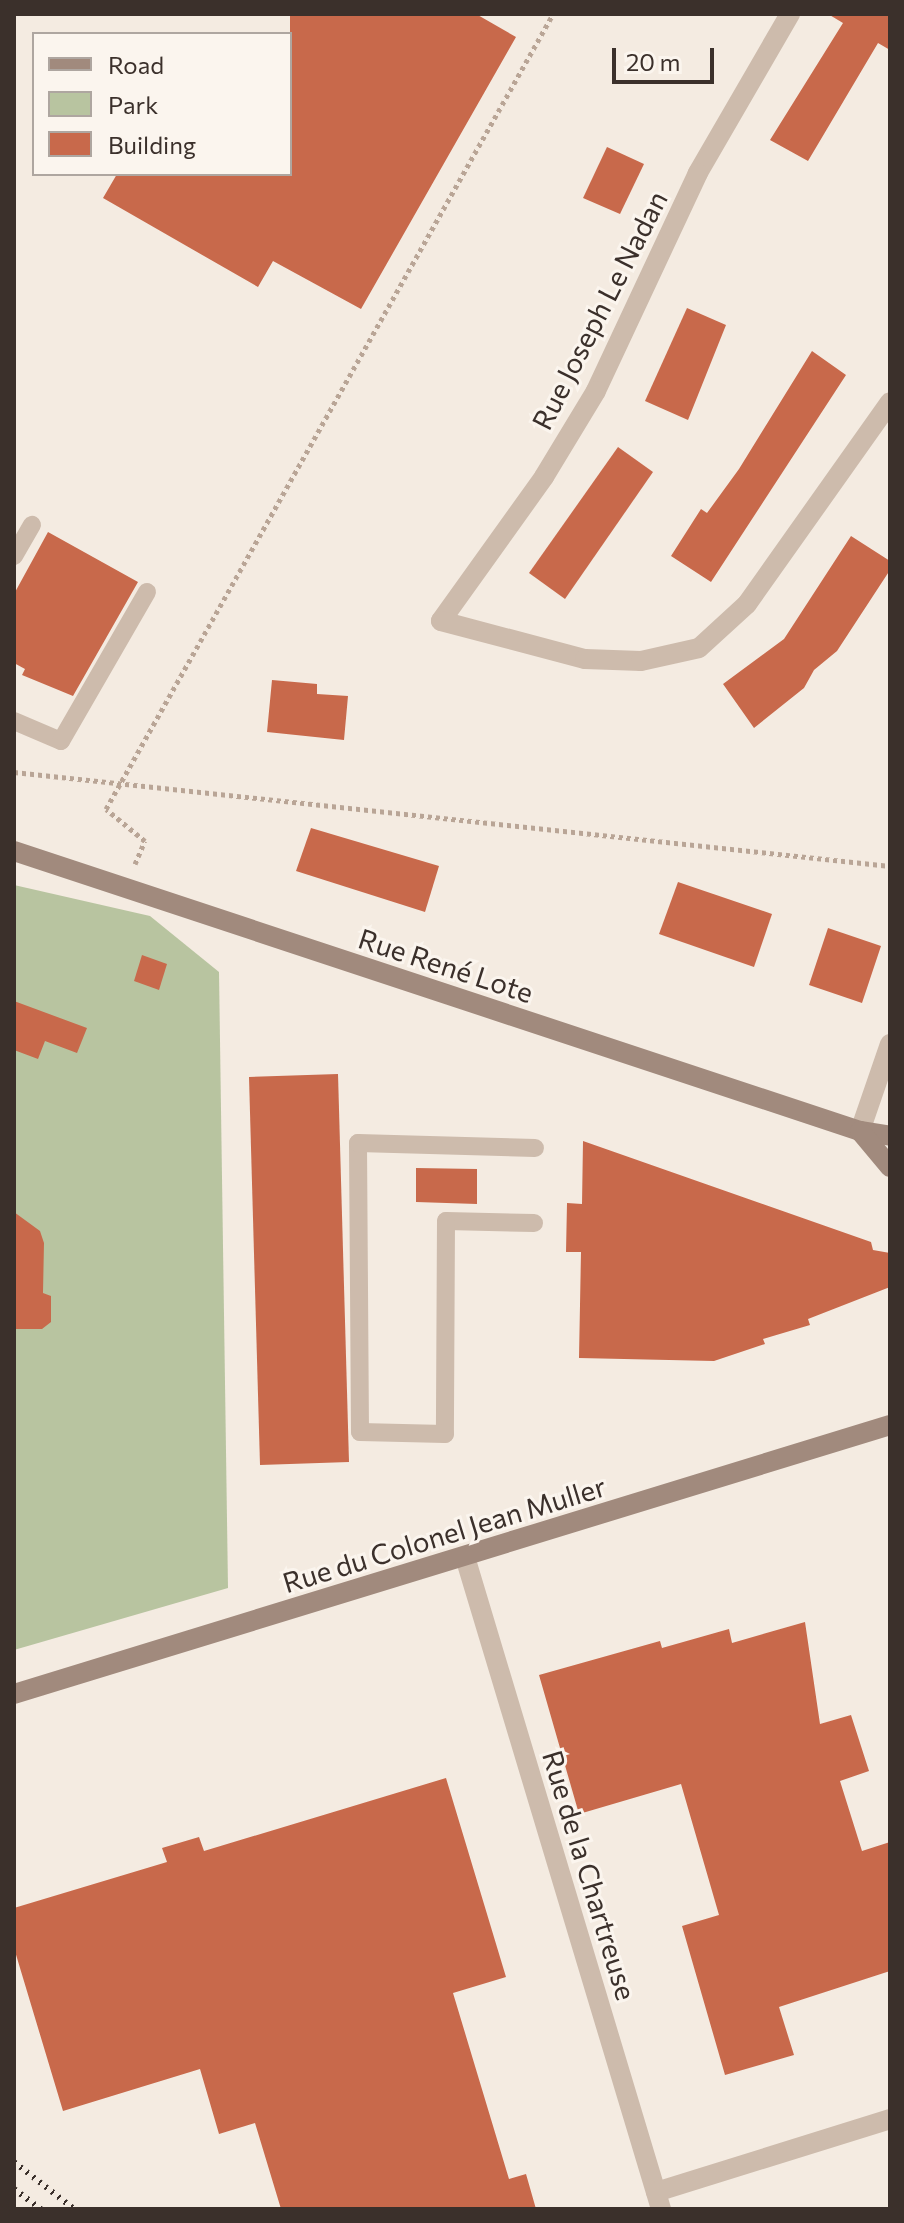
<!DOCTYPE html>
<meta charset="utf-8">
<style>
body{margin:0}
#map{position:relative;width:904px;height:2223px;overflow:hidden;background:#f4ebe1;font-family:Commissioner,sans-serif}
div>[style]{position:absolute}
.green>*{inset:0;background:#b8c4a0}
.building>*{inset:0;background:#c8694b}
.path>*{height:5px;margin-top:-2.5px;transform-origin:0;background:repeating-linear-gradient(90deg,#b9a596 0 4px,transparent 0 8px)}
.lane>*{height:18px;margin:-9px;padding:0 9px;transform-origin:9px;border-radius:9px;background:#cdbbac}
.street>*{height:20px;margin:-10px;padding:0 10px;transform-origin:10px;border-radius:10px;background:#cdbbac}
.secondary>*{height:20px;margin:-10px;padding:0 10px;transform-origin:10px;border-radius:10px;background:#a18a7d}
.rail>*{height:6px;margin-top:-3px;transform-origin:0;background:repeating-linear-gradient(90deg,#3b302b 0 2px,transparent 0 8px)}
span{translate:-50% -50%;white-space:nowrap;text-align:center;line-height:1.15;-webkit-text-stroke:6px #fbf5ee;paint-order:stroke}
.street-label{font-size:28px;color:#3b302b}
.frame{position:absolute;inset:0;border:16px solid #3b302b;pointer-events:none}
.legend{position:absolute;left:32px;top:32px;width:260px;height:144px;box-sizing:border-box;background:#fbf5ee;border:2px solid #aea6a0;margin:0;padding:10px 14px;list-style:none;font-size:24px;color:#3b302b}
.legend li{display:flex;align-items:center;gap:16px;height:40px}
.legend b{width:40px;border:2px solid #aea6a0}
.scale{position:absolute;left:612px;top:48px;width:102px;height:36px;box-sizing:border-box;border:4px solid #3b302b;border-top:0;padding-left:10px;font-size:24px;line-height:28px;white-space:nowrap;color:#3b302b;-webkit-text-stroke:6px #fbf5ee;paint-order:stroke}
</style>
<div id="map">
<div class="green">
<i style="clip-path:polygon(14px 885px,150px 916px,219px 972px,228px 1588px,14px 1650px)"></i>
</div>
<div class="building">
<i style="clip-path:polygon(290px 14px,476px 14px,516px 37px,361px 309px,273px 261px,258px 287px,103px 198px,117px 174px,290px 174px)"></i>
<i style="clip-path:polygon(828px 14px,890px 14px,890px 50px,878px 43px,808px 161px,770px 140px,843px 23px)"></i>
<i style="clip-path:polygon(607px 147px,644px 164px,620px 214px,583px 198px)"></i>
<i style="clip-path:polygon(687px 308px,726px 325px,688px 420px,645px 401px)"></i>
<i style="clip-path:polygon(812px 351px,846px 375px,711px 582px,671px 556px,701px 509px,707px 513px,739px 469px)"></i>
<i style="clip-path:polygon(618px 447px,653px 472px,565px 599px,529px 573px)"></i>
<i style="clip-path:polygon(48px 532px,138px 582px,73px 696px,22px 675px,25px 669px,14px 663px,14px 594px)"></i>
<i style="clip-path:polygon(851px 536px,890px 561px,890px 570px,837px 651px,814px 670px,804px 688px,754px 728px,723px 684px,784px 639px)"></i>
<i style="clip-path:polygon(272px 680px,317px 684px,317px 694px,348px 696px,344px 740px,267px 732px)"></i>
<i style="clip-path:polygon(311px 828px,439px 866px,425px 912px,296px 871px)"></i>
<i style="clip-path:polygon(678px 882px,772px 914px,754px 967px,659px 934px)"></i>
<i style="clip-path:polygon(828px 928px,881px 946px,862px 1003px,809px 985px)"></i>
<i style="clip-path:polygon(142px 955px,167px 964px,159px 990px,134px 981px)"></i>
<i style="clip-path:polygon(14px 1001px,87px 1028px,77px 1053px,45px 1041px,38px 1059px,14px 1050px)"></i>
<i style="clip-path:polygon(338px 1074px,349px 1462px,260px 1465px,249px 1077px)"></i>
<i style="clip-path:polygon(583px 1141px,871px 1242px,873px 1250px,890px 1253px,890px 1287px,808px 1319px,810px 1325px,763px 1339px,765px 1344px,714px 1361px,579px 1358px,581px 1252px,566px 1252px,567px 1203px,582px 1204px)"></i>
<i style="clip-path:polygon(416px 1168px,477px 1169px,477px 1204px,416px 1202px)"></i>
<i style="clip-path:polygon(14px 1212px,40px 1231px,44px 1243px,43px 1293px,51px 1296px,51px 1322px,42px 1329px,14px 1329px)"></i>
<i style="clip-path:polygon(805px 1622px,820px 1724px,851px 1715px,869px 1771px,840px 1781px,862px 1851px,890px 1842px,890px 1971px,779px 2007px,794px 2055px,725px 2075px,682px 1926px,719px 1915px,681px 1784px,579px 1814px,539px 1675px,660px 1641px,662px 1648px,729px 1629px,732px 1643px)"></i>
<i style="clip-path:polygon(446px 1778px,506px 1977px,453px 1993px,509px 2179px,526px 2174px,536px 2209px,281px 2209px,255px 2123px,219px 2134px,200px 2069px,63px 2111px,14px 1948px,14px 1908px,167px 1862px,162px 1848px,199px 1837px,204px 1851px)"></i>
</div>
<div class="path">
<i style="left:14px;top:772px;width:881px;rotate:6.12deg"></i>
<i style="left:135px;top:864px;width:25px;rotate:-67deg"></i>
<i style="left:145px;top:841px;width:50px;rotate:-140.6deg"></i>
<i style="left:106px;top:809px;width:912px;rotate:-60.65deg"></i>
</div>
<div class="lane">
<i style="left:14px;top:556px;width:36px;rotate:-60deg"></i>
<i style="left:14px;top:721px;width:51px;rotate:23.1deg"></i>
<i style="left:61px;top:741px;width:172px;rotate:-60deg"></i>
<i style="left:534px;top:1223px;width:88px;rotate:-178.7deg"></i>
<i style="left:446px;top:1221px;width:213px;rotate:90.3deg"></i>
<i style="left:445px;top:1434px;width:85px;rotate:-178.7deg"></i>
<i style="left:360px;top:1432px;width:289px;rotate:-90.4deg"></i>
<i style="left:358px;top:1143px;width:177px;rotate:1.6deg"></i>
</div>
<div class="street">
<i style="left:790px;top:14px;width:184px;rotate:120.1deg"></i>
<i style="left:698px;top:173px;width:241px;rotate:115.1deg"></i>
<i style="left:596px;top:391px;width:100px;rotate:121.2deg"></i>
<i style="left:544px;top:477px;width:177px;rotate:125.6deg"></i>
<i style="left:441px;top:621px;width:149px;rotate:14.8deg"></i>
<i style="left:585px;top:659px;width:56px;rotate:2deg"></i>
<i style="left:641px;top:661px;width:59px;rotate:-12.6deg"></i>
<i style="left:699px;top:648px;width:65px;rotate:-42.5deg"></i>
<i style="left:747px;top:604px;width:247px;rotate:-54.7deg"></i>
<i style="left:860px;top:1131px;width:92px;rotate:-71deg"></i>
<i style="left:465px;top:1557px;width:681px;rotate:73.27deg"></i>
<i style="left:656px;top:2192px;width:245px;rotate:-17.3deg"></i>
</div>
<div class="secondary">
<i style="left:14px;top:851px;width:891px;rotate:18.31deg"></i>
<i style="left:860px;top:1131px;width:30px;rotate:9deg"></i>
<i style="left:860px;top:1131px;width:47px;rotate:50.2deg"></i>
<i style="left:14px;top:1694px;width:916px;rotate:-17.07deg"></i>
</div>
<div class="rail">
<i style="left:14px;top:2162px;width:76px;rotate:38.1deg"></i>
<i style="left:14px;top:2189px;width:34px;rotate:37deg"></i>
</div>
<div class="street-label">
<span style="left:599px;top:310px;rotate:-63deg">Rue Joseph Le Nadan</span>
<span style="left:446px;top:965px;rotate:18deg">Rue René Lote</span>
<span style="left:444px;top:1534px;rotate:-17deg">Rue du Colonel Jean Muller</span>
<span style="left:590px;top:1875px;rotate:73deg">Rue de la Chartreuse</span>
</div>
<div class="frame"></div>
<ul class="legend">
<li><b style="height:10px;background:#a18a7d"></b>Road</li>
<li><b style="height:22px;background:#b8c4a0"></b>Park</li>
<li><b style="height:22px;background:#c8694b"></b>Building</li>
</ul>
<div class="scale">20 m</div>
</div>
